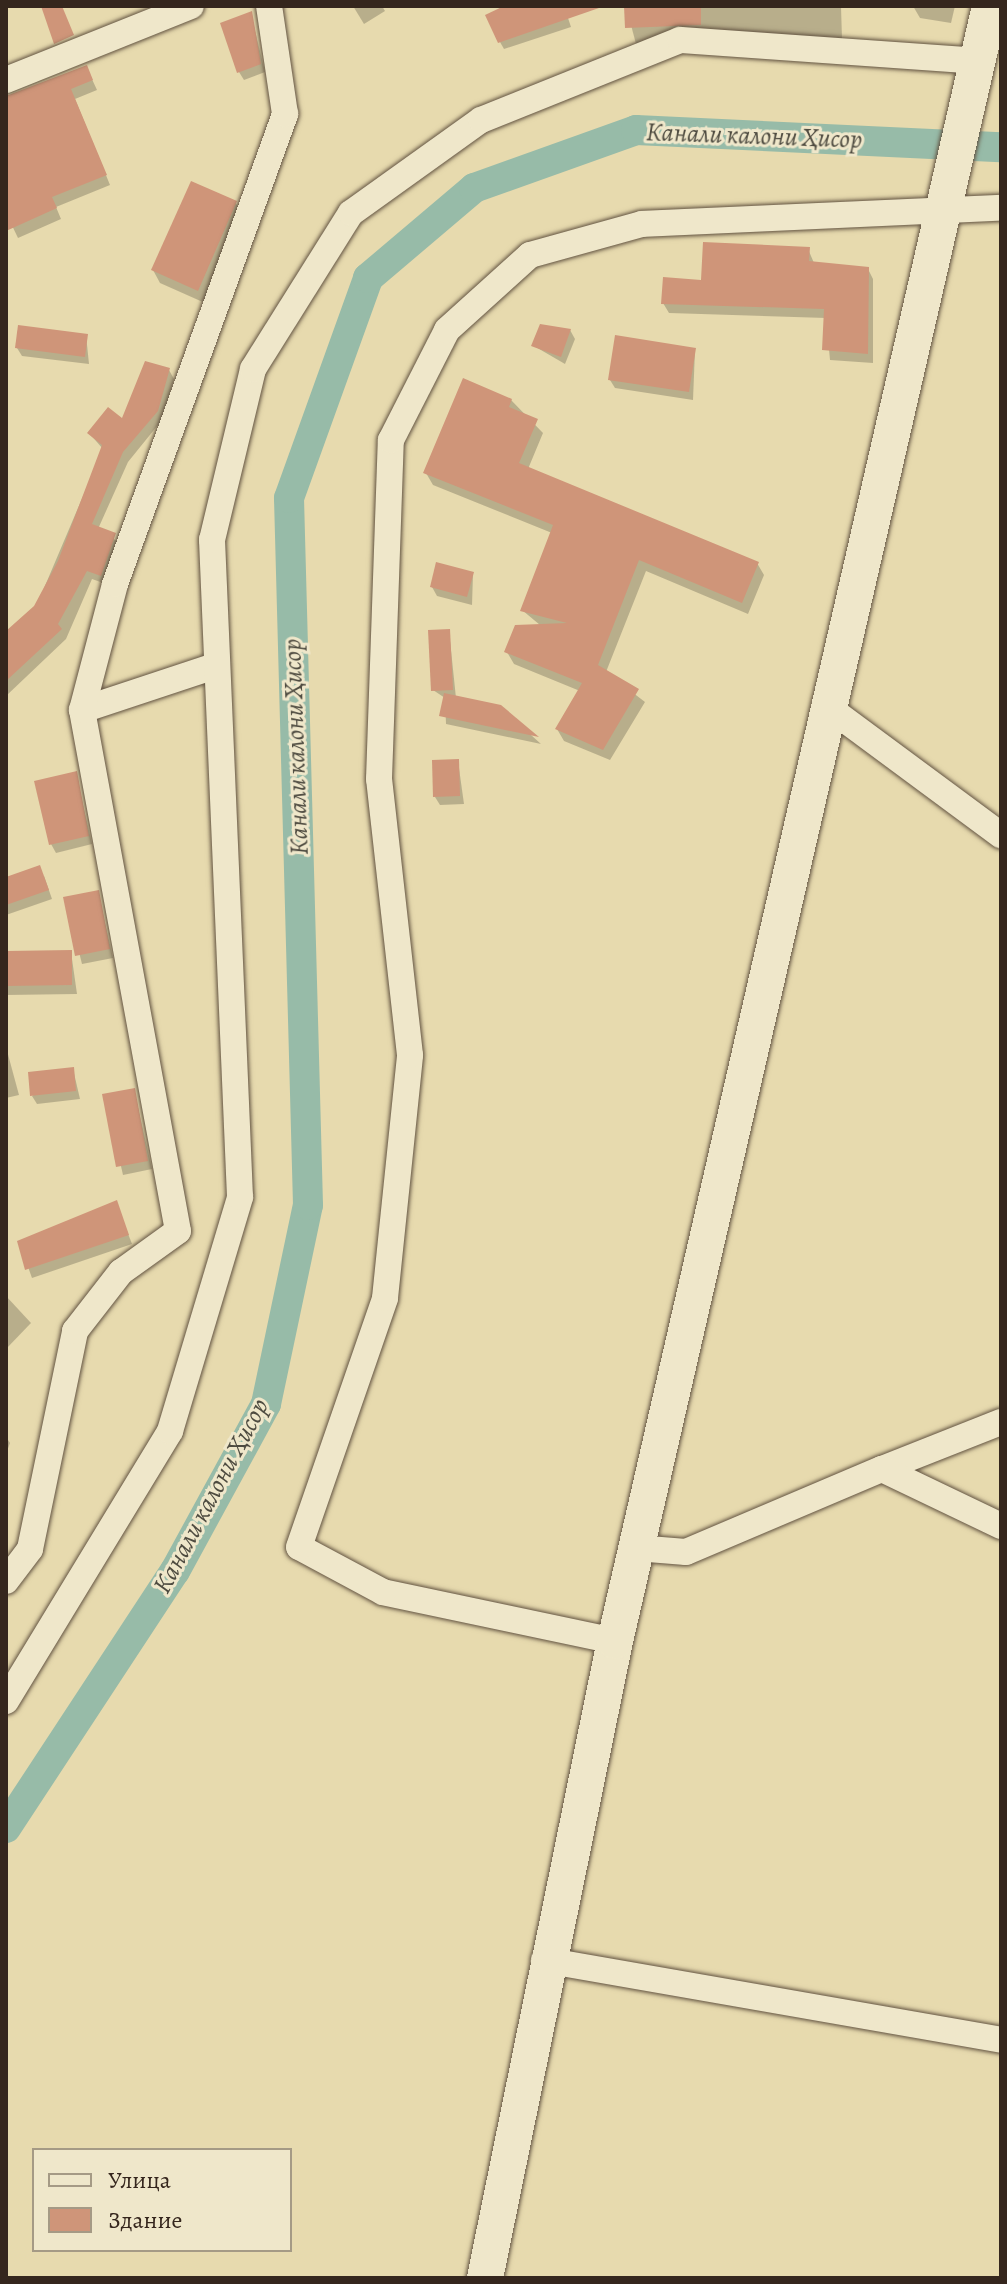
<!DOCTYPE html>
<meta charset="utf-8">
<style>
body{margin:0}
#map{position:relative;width:1007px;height:2284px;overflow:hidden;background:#e7daae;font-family:Alegreya,serif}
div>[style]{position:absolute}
.shadow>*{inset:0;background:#0003}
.canal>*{height:30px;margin:-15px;padding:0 15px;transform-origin:15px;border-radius:15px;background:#97bba8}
.building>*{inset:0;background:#cf9579}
.roads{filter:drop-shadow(0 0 2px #625341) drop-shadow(0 0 2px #625341)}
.street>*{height:26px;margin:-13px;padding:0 13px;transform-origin:13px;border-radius:13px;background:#efe7ca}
.secondary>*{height:36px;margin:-18px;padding:0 18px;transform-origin:18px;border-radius:18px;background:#efe7ca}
span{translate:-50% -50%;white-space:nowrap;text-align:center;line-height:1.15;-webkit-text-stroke:6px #efe7ca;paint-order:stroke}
.water-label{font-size:26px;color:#4e4b40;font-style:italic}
.frame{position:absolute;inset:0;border:8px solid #35261d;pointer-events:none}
.legend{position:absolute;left:32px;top:2148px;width:260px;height:104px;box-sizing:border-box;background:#efe7ca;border:2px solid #a59a85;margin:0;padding:10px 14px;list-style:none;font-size:24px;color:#35261d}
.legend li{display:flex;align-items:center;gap:16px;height:40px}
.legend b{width:40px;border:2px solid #a59a85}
</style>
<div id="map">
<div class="shadow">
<i style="clip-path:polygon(353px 6px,382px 6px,385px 11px,364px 24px)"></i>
<i style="clip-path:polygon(519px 6px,564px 6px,571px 27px,504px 49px,500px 42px)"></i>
<i style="clip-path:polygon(626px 6px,841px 6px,842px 39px,636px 44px)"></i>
<i style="clip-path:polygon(913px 6px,955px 6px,951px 23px,920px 18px)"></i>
<i style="clip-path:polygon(251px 14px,265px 72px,244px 80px,239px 72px)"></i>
<i style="clip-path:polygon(91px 77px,97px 90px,75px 99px,110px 185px,56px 207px,61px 219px,18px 238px,6px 213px,6px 96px)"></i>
<i style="clip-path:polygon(235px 202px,243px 215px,205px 303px,160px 283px,153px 270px)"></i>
<i style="clip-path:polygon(808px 249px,814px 263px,868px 269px,873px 279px,873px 363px,830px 360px,826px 318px,669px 313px,663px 303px)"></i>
<i style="clip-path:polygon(570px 330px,575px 339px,565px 364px,534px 346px)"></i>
<i style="clip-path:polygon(86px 335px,89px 364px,22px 356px,17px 348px)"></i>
<i style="clip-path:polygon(695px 350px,693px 400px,615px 388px,610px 380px)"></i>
<i style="clip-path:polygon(169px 370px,174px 379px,162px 420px,128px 462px,98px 529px,120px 543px,106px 584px,92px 579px,66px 639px,6px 696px,6px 634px,36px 607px,103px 449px,89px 433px,123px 422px)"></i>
<i style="clip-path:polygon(511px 400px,543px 433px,528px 469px,757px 563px,764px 575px,748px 614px,646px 571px,606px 672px,645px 702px,610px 760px,564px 741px,557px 729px,580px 691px,514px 664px,507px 652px,540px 625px,522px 610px,552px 533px,433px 485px,426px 473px)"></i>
<i style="clip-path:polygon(473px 574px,472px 605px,437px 596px,432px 587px)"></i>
<i style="clip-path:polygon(449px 631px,456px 698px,500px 707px,541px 744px,446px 724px,445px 698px,433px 690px)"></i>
<i style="clip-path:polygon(458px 761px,464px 804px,440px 805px,435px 797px)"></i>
<i style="clip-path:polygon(76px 774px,92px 844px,56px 853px,51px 844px)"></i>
<i style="clip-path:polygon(44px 876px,52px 899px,6px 915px,6px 879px)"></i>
<i style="clip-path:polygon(98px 892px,113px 958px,82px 964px,66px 899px)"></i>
<i style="clip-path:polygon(71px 952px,77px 994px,6px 995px,6px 953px)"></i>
<i style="clip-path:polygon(6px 1047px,19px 1095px,6px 1098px)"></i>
<i style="clip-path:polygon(73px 1069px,80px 1099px,37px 1104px,32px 1096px)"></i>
<i style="clip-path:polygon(134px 1090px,152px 1169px,123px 1175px,105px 1096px)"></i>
<i style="clip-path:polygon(116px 1202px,132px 1244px,32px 1278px,19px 1242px)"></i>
<i style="clip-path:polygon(6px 1296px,31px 1323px,6px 1349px)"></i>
<i style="clip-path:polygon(6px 1437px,10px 1443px,6px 1454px)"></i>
</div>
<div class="canal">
<i style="left:6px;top:1828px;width:308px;rotate:-56.7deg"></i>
<i style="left:175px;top:1571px;width:190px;rotate:-61.4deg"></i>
<i style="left:266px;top:1404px;width:203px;rotate:-78.1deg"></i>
<i style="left:308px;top:1205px;width:707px;rotate:-91.54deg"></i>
<i style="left:289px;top:498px;width:234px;rotate:-70.2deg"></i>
<i style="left:368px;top:278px;width:139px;rotate:-40.3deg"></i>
<i style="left:474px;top:188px;width:172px;rotate:-19.7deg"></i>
<i style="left:636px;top:130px;width:365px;rotate:2.7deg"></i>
</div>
<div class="building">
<i style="clip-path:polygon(41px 6px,62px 6px,74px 35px,54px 44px)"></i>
<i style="clip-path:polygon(504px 6px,598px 6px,599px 8px,498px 43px,485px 15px)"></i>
<i style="clip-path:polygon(624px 6px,701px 6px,701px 25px,625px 28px)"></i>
<i style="clip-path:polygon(252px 11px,261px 64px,237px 73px,220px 23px)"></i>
<i style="clip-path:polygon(87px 65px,93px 80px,71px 89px,107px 175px,52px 197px,57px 208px,6px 231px,6px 96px)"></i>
<i style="clip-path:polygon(191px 181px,237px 201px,198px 291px,151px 270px)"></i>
<i style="clip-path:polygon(703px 242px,810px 247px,809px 261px,869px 267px,868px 354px,822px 350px,824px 309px,661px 304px,663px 277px,701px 280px)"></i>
<i style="clip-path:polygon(540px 324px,571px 329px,561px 357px,531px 346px)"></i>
<i style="clip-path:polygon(18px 325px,88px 334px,85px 357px,15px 348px)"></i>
<i style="clip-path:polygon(615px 335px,696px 348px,689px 392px,608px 380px)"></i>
<i style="clip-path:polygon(145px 361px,170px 368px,158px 411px,123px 452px,92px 524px,116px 533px,101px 576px,87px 571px,58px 624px,62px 629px,6px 681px,6px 631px,34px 606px,58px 561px,102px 445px,87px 433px,108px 407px,122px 418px)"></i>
<i style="clip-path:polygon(463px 378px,512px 399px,509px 407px,538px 419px,519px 463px,759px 562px,742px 603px,639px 560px,598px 665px,639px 689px,603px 750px,555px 729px,582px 683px,504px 652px,515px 625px,567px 623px,520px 611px,553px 525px,423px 473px)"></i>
<i style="clip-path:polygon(436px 562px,474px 572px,467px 597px,430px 587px)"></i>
<i style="clip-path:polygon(450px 629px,453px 690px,431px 691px,428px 630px)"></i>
<i style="clip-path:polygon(444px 693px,501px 705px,539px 737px,439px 716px)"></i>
<i style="clip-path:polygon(459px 759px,460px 796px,433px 797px,432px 760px)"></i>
<i style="clip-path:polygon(77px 771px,89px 836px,49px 845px,34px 781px)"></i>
<i style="clip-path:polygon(40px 865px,49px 890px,6px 905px,6px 877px)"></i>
<i style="clip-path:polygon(99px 890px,110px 949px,75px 956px,63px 897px)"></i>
<i style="clip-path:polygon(72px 950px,72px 985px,6px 986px,6px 951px)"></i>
<i style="clip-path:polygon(74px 1067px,76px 1091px,30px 1096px,28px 1072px)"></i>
<i style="clip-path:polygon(135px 1088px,148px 1161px,116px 1167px,102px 1094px)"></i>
<i style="clip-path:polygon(117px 1200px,129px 1235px,25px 1270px,17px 1241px)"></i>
</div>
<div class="roads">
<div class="street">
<i style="left:6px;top:80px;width:199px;rotate:-21.8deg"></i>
<i style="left:825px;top:705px;width:219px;rotate:36.5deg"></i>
<i style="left:82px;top:710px;width:140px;rotate:-18.3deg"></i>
<i style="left:882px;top:1469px;width:128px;rotate:-21.6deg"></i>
<i style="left:636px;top:1548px;width:50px;rotate:4.6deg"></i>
<i style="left:686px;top:1552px;width:213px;rotate:-23deg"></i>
<i style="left:882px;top:1469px;width:132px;rotate:25.6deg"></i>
<i style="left:6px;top:1581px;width:40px;rotate:-53deg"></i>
<i style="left:30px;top:1549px;width:223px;rotate:-78.3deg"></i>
<i style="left:75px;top:1331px;width:75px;rotate:-52.1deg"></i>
<i style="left:121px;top:1272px;width:70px;rotate:-35.7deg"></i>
<i style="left:178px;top:1231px;width:530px;rotate:-100.44deg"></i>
<i style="left:82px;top:710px;width:130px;rotate:-75.3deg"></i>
<i style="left:115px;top:584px;width:500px;rotate:-70.1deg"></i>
<i style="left:285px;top:114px;width:109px;rotate:-98.4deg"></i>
<i style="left:615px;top:1641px;width:237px;rotate:-168.1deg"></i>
<i style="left:383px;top:1592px;width:95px;rotate:-151.8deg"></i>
<i style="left:299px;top:1547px;width:263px;rotate:-70.9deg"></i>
<i style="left:385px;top:1298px;width:244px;rotate:-84.1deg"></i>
<i style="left:410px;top:1055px;width:278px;rotate:-96.4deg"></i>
<i style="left:379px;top:779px;width:339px;rotate:-88deg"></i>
<i style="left:391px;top:440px;width:123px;rotate:-63deg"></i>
<i style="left:447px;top:330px;width:112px;rotate:-42.1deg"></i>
<i style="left:530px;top:255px;width:116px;rotate:-15.5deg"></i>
<i style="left:642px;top:224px;width:359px;rotate:-2.6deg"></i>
<i style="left:6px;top:1701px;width:316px;rotate:-58.7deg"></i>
<i style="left:170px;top:1431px;width:244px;rotate:-73.3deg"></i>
<i style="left:240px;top:1197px;width:658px;rotate:-92.44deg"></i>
<i style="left:212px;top:540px;width:176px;rotate:-76.5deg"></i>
<i style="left:253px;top:369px;width:184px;rotate:-57.9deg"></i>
<i style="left:351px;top:213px;width:160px;rotate:-35.6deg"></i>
<i style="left:481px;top:120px;width:214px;rotate:-21.9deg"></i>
<i style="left:680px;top:40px;width:298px;rotate:4deg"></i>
<i style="left:544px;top:1960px;width:464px;rotate:9.9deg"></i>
</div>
<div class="secondary">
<i style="left:485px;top:2278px;width:650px;rotate:-78.47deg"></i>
<i style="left:615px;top:1641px;width:1677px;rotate:-77.08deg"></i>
</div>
</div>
<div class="water-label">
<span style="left:754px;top:136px;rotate:2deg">Канали калони Ҳисор</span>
<span style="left:296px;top:747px;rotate:-92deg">Канали калони Ҳисор</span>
<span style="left:211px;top:1496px;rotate:-62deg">Канали калони Ҳисор</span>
</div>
<div class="frame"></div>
<ul class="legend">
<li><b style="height:10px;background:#efe7ca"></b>Улица</li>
<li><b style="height:22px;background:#cf9579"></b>Здание</li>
</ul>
</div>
